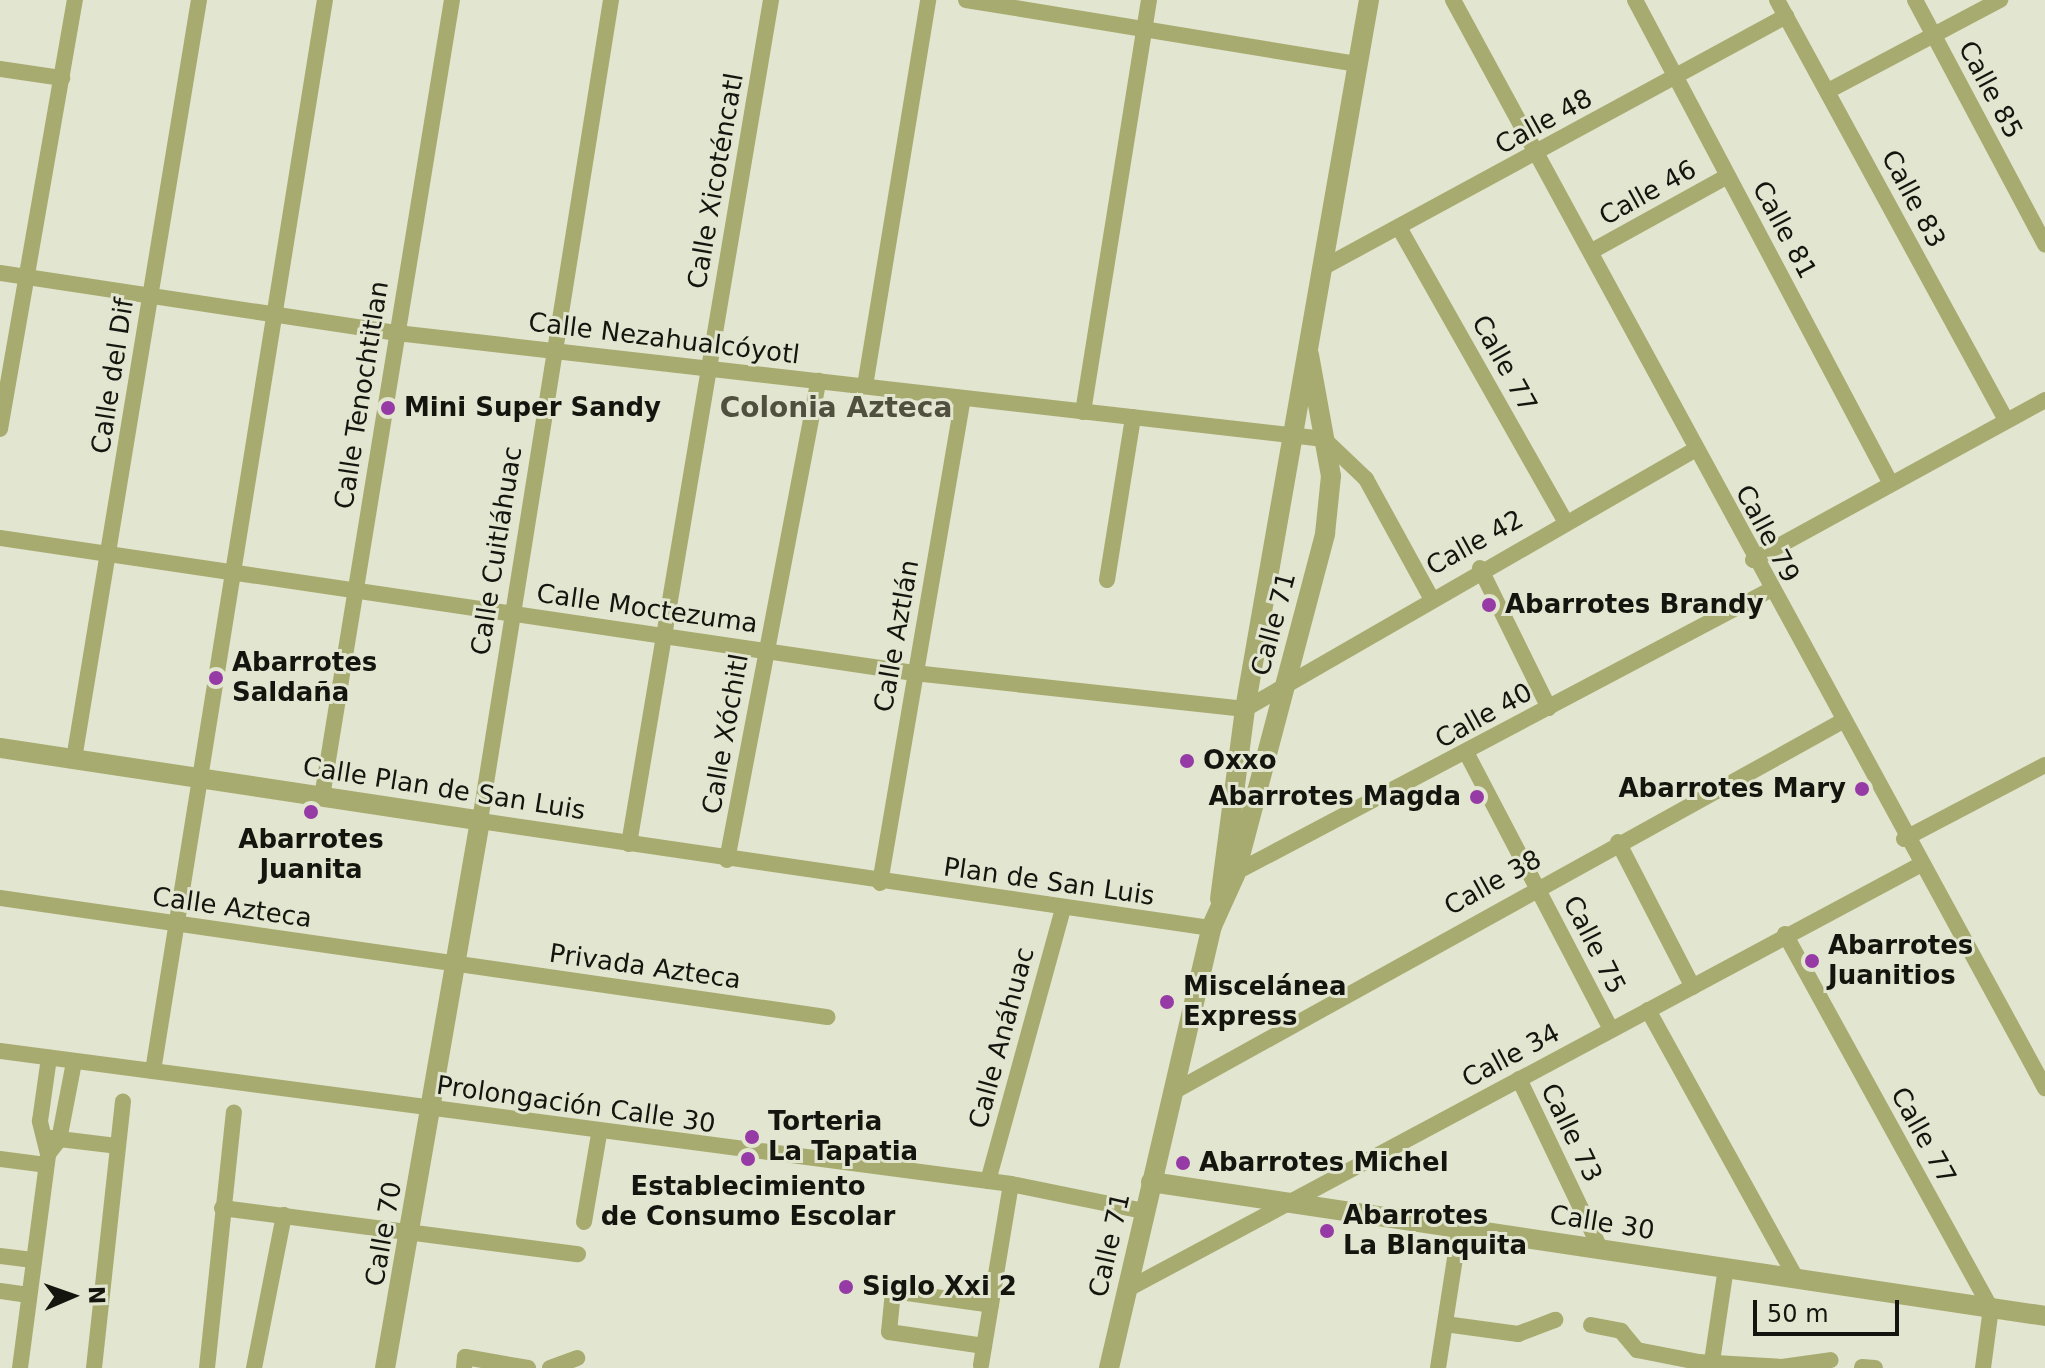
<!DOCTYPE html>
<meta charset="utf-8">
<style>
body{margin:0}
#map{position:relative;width:2045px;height:1368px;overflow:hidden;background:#e2e5cf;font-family:"DejaVu Sans",sans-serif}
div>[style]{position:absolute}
.minor>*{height:16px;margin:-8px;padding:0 8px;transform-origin:8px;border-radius:8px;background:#a7ab6f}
.tertiary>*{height:20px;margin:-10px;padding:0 10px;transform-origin:10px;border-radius:10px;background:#a7ab6f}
.dots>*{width:22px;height:22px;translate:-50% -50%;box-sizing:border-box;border:4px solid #e2e5cf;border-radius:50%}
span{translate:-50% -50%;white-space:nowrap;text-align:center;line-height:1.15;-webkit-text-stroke:6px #e2e5cf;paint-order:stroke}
.street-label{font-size:26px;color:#14150e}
.poi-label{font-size:26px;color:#14150e;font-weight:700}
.left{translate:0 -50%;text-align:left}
.right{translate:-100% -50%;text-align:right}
.neighbourhood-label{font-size:28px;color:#4f503e;font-weight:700}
.north{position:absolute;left:32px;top:1256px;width:80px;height:80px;-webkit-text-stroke:6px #e2e5cf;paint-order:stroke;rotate:88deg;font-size:22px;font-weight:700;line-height:32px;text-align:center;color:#14150e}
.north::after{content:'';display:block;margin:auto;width:28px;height:36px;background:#14150e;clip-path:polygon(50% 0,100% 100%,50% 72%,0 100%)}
.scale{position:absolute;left:1753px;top:1300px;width:146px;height:36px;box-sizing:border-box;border:4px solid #14150e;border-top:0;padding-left:10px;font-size:24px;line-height:28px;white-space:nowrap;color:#14150e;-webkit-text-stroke:6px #e2e5cf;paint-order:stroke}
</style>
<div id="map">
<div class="minor">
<i style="left:611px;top:0;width:831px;rotate:99.07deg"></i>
<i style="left:480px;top:821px;width:739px;rotate:8.33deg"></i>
<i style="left:966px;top:0;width:397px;rotate:9.3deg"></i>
<i style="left:1453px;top:0;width:1239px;rotate:61.45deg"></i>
<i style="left:1635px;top:0;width:545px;rotate:62.12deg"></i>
<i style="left:1777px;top:0;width:478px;rotate:61.4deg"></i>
<i style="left:1915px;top:0;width:277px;rotate:62deg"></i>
<i style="left:0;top:69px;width:63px;rotate:8.3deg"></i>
<i style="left:1828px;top:91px;width:195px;rotate:-27.9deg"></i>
<i style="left:1401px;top:231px;width:333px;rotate:60.5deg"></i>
<i style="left:1592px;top:251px;width:155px;rotate:-28.9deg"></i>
<i style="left:1324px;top:267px;width:526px;rotate:-28.51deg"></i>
<i style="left:0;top:273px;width:402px;rotate:8.6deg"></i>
<i style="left:397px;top:333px;width:933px;rotate:6.52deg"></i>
<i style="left:1324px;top:439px;width:58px;rotate:43.6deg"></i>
<i style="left:1366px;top:479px;width:133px;rotate:61.3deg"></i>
<i style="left:865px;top:386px;width:391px;rotate:-80.7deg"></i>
<i style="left:1083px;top:412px;width:417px;rotate:-80.9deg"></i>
<i style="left:0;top:429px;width:436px;rotate:-80.1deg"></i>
<i style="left:0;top:538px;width:924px;rotate:8.4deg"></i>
<i style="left:914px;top:673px;width:333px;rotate:6.2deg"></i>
<i style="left:1245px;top:709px;width:521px;rotate:-29.96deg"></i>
<i style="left:1753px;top:560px;width:333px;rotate:-28.7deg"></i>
<i style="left:1480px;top:568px;width:156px;rotate:63.8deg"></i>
<i style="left:1107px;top:580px;width:165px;rotate:-80.9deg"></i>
<i style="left:1467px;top:754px;width:311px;rotate:62.4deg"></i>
<i style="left:74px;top:759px;width:769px;rotate:-80.65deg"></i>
<i style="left:322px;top:797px;width:808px;rotate:-80.74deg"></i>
<i style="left:1904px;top:839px;width:159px;rotate:-27.7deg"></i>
<i style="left:1618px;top:842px;width:163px;rotate:62.7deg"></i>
<i style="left:629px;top:844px;width:856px;rotate:-80.45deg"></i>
<i style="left:727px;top:860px;width:488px;rotate:-79.2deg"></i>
<i style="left:1229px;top:876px;width:612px;rotate:-27.86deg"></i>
<i style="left:880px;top:883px;width:492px;rotate:-80.3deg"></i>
<i style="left:0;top:898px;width:836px;rotate:8.19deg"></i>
<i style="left:1785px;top:934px;width:427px;rotate:61.2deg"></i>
<i style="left:1991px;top:1308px;width:61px;rotate:97.6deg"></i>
<i style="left:1648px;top:1010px;width:306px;rotate:61.1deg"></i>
<i style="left:0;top:1051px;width:1020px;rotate:7.49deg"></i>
<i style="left:1011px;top:1184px;width:136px;rotate:11.5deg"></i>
<i style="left:153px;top:1071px;width:1085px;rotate:-80.88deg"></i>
<i style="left:1519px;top:1079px;width:190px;rotate:64.4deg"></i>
<i style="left:1173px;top:1092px;width:764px;rotate:-28.98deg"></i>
<i style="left:51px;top:1138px;width:66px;rotate:6.9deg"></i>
<i style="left:48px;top:1154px;width:18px;rotate:-52deg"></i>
<i style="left:59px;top:1140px;width:79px;rotate:-79.1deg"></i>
<i style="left:0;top:1159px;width:46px;rotate:7.4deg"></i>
<i style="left:988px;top:1181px;width:283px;rotate:-74.6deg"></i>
<i style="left:222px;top:1208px;width:359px;rotate:7.4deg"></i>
<i style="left:584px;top:1222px;width:89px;rotate:-80.3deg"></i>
<i style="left:0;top:1256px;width:33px;rotate:7deg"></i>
<i style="left:1126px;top:1290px;width:901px;rotate:-28.16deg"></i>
<i style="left:0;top:1291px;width:29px;rotate:8deg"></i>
<i style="left:1445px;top:1324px;width:74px;rotate:7.8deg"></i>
<i style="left:1518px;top:1334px;width:40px;rotate:-21deg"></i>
<i style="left:1591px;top:1325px;width:31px;rotate:11deg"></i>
<i style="left:1621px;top:1331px;width:25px;rotate:50deg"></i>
<i style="left:1637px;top:1350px;width:62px;rotate:11.1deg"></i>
<i style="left:1698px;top:1362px;width:84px;rotate:3.4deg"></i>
<i style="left:1782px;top:1367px;width:49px;rotate:-8.1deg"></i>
<i style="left:984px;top:1346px;width:96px;rotate:-171.6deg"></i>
<i style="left:889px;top:1332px;width:41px;rotate:-84.4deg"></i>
<i style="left:893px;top:1291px;width:99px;rotate:8.1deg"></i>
<i style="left:981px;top:1365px;width:183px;rotate:-80.6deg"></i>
<i style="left:1862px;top:1367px;width:13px;rotate:4deg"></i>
<i style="left:20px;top:1368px;width:216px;rotate:-82.5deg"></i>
<i style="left:48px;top:1154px;width:34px;rotate:-104deg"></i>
<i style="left:40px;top:1121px;width:64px;rotate:-81.9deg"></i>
<i style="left:94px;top:1368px;width:268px;rotate:-83.8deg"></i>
<i style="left:207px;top:1368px;width:257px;rotate:-84deg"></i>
<i style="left:254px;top:1368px;width:156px;rotate:-78.9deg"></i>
<i style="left:464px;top:1368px;width:11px;rotate:-85deg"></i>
<i style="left:465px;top:1357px;width:64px;rotate:9.9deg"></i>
<i style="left:550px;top:1368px;width:29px;rotate:-20deg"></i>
<i style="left:1438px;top:1368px;width:144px;rotate:-81.2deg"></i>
<i style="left:1711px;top:1368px;width:101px;rotate:-81.5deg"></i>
</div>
<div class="tertiary">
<i style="left:0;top:748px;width:486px;rotate:8.6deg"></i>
<i style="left:480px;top:821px;width:555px;rotate:99.85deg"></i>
<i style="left:1220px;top:899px;width:192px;rotate:-82.5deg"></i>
<i style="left:1245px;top:709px;width:720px;rotate:-80.08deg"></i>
<i style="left:1151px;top:1182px;width:904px;rotate:8.52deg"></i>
<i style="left:1109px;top:1368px;width:452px;rotate:-76.9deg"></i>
<i style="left:1211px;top:928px;width:58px;rotate:-65.6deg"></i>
<i style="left:1235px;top:875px;width:353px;rotate:-75.2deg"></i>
<i style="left:1325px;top:534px;width:58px;rotate:-84.1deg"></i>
<i style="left:1331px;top:476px;width:123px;rotate:-100.3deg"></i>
</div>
<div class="dots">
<i style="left:388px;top:408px;background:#963aa5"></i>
<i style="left:1489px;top:605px;background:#963aa5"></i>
<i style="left:216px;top:678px;background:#963aa5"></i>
<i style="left:1187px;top:761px;background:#963aa5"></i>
<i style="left:1862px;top:789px;background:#963aa5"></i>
<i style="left:1477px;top:797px;background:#963aa5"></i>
<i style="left:311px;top:812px;background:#963aa5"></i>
<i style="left:1812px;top:961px;background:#963aa5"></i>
<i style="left:1167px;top:1002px;background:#963aa5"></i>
<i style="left:752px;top:1137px;background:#963aa5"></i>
<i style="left:748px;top:1159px;background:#963aa5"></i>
<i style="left:1183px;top:1163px;background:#963aa5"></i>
<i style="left:1327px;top:1231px;background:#963aa5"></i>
<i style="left:846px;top:1287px;background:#963aa5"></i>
</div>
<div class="street-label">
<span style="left:1990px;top:90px;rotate:62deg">Calle 85</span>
<span style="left:1544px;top:122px;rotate:-29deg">Calle 48</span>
<span style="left:716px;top:181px;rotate:-80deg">Calle Xicoténcatl</span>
<span style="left:1648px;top:193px;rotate:-29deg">Calle 46</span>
<span style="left:1913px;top:199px;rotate:62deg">Calle 83</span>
<span style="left:1784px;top:230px;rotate:62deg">Calle 81</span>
<span style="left:664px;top:339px;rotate:7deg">Calle Nezahualcóyotl</span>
<span style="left:1504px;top:364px;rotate:61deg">Calle 77</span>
<span style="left:113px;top:376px;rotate:-81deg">Calle del Dif</span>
<span style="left:362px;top:395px;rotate:-81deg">Calle Tenochtitlan</span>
<span style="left:1767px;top:534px;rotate:62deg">Calle 79</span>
<span style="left:1475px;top:543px;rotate:-29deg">Calle 42</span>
<span style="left:497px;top:551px;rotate:-81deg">Calle Cuitláhuac</span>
<span style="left:647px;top:609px;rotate:8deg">Calle Moctezuma</span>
<span style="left:1274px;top:624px;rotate:-75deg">Calle 71</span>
<span style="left:897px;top:636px;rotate:-80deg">Calle Aztlán</span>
<span style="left:1484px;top:716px;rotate:-29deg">Calle 40</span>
<span style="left:726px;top:734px;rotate:-80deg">Calle Xóchitl</span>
<span style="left:444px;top:789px;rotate:9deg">Calle Plan de San Luis</span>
<span style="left:1049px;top:882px;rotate:8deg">Plan de San Luis</span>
<span style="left:1493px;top:883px;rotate:-29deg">Calle 38</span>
<span style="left:232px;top:908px;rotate:8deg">Calle Azteca</span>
<span style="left:1594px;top:945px;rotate:63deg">Calle 75</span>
<span style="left:645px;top:967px;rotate:8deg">Privada Azteca</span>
<span style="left:1002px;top:1038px;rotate:-75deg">Calle Anáhuac</span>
<span style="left:1511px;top:1056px;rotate:-28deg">Calle 34</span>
<span style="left:576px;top:1105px;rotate:8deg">Prolongación Calle 30</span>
<span style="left:1571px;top:1133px;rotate:64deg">Calle 73</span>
<span style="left:1923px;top:1136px;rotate:61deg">Calle 77</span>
<span style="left:1602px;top:1223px;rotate:9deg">Calle 30</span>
<span style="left:384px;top:1234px;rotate:-80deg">Calle 70</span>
<span style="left:1110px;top:1245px;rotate:-77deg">Calle 71</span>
</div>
<div class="poi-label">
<span class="left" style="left:404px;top:408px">Mini Super Sandy</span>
<span class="left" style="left:1505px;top:605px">Abarrotes Brandy</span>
<span class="left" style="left:232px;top:678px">Abarrotes<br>Saldaña</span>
<span class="left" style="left:1203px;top:761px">Oxxo</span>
<span class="right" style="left:1846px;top:789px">Abarrotes Mary</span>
<span class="right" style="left:1461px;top:797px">Abarrotes Magda</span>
<span style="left:311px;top:855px">Abarrotes<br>Juanita</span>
<span class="left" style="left:1828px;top:961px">Abarrotes<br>Juanitios</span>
<span class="left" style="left:1183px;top:1002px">Miscelánea<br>Express</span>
<span class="left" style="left:768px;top:1137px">Torteria<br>La Tapatia</span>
<span class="left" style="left:1199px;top:1163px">Abarrotes Michel</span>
<span style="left:748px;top:1202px">Establecimiento<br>de Consumo Escolar</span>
<span class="left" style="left:1343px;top:1231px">Abarrotes<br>La Blanquita</span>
<span class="left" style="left:862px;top:1287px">Siglo Xxi 2</span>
</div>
<div class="neighbourhood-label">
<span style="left:836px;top:408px">Colonia Azteca</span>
</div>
<div class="north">N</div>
<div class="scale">50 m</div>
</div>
